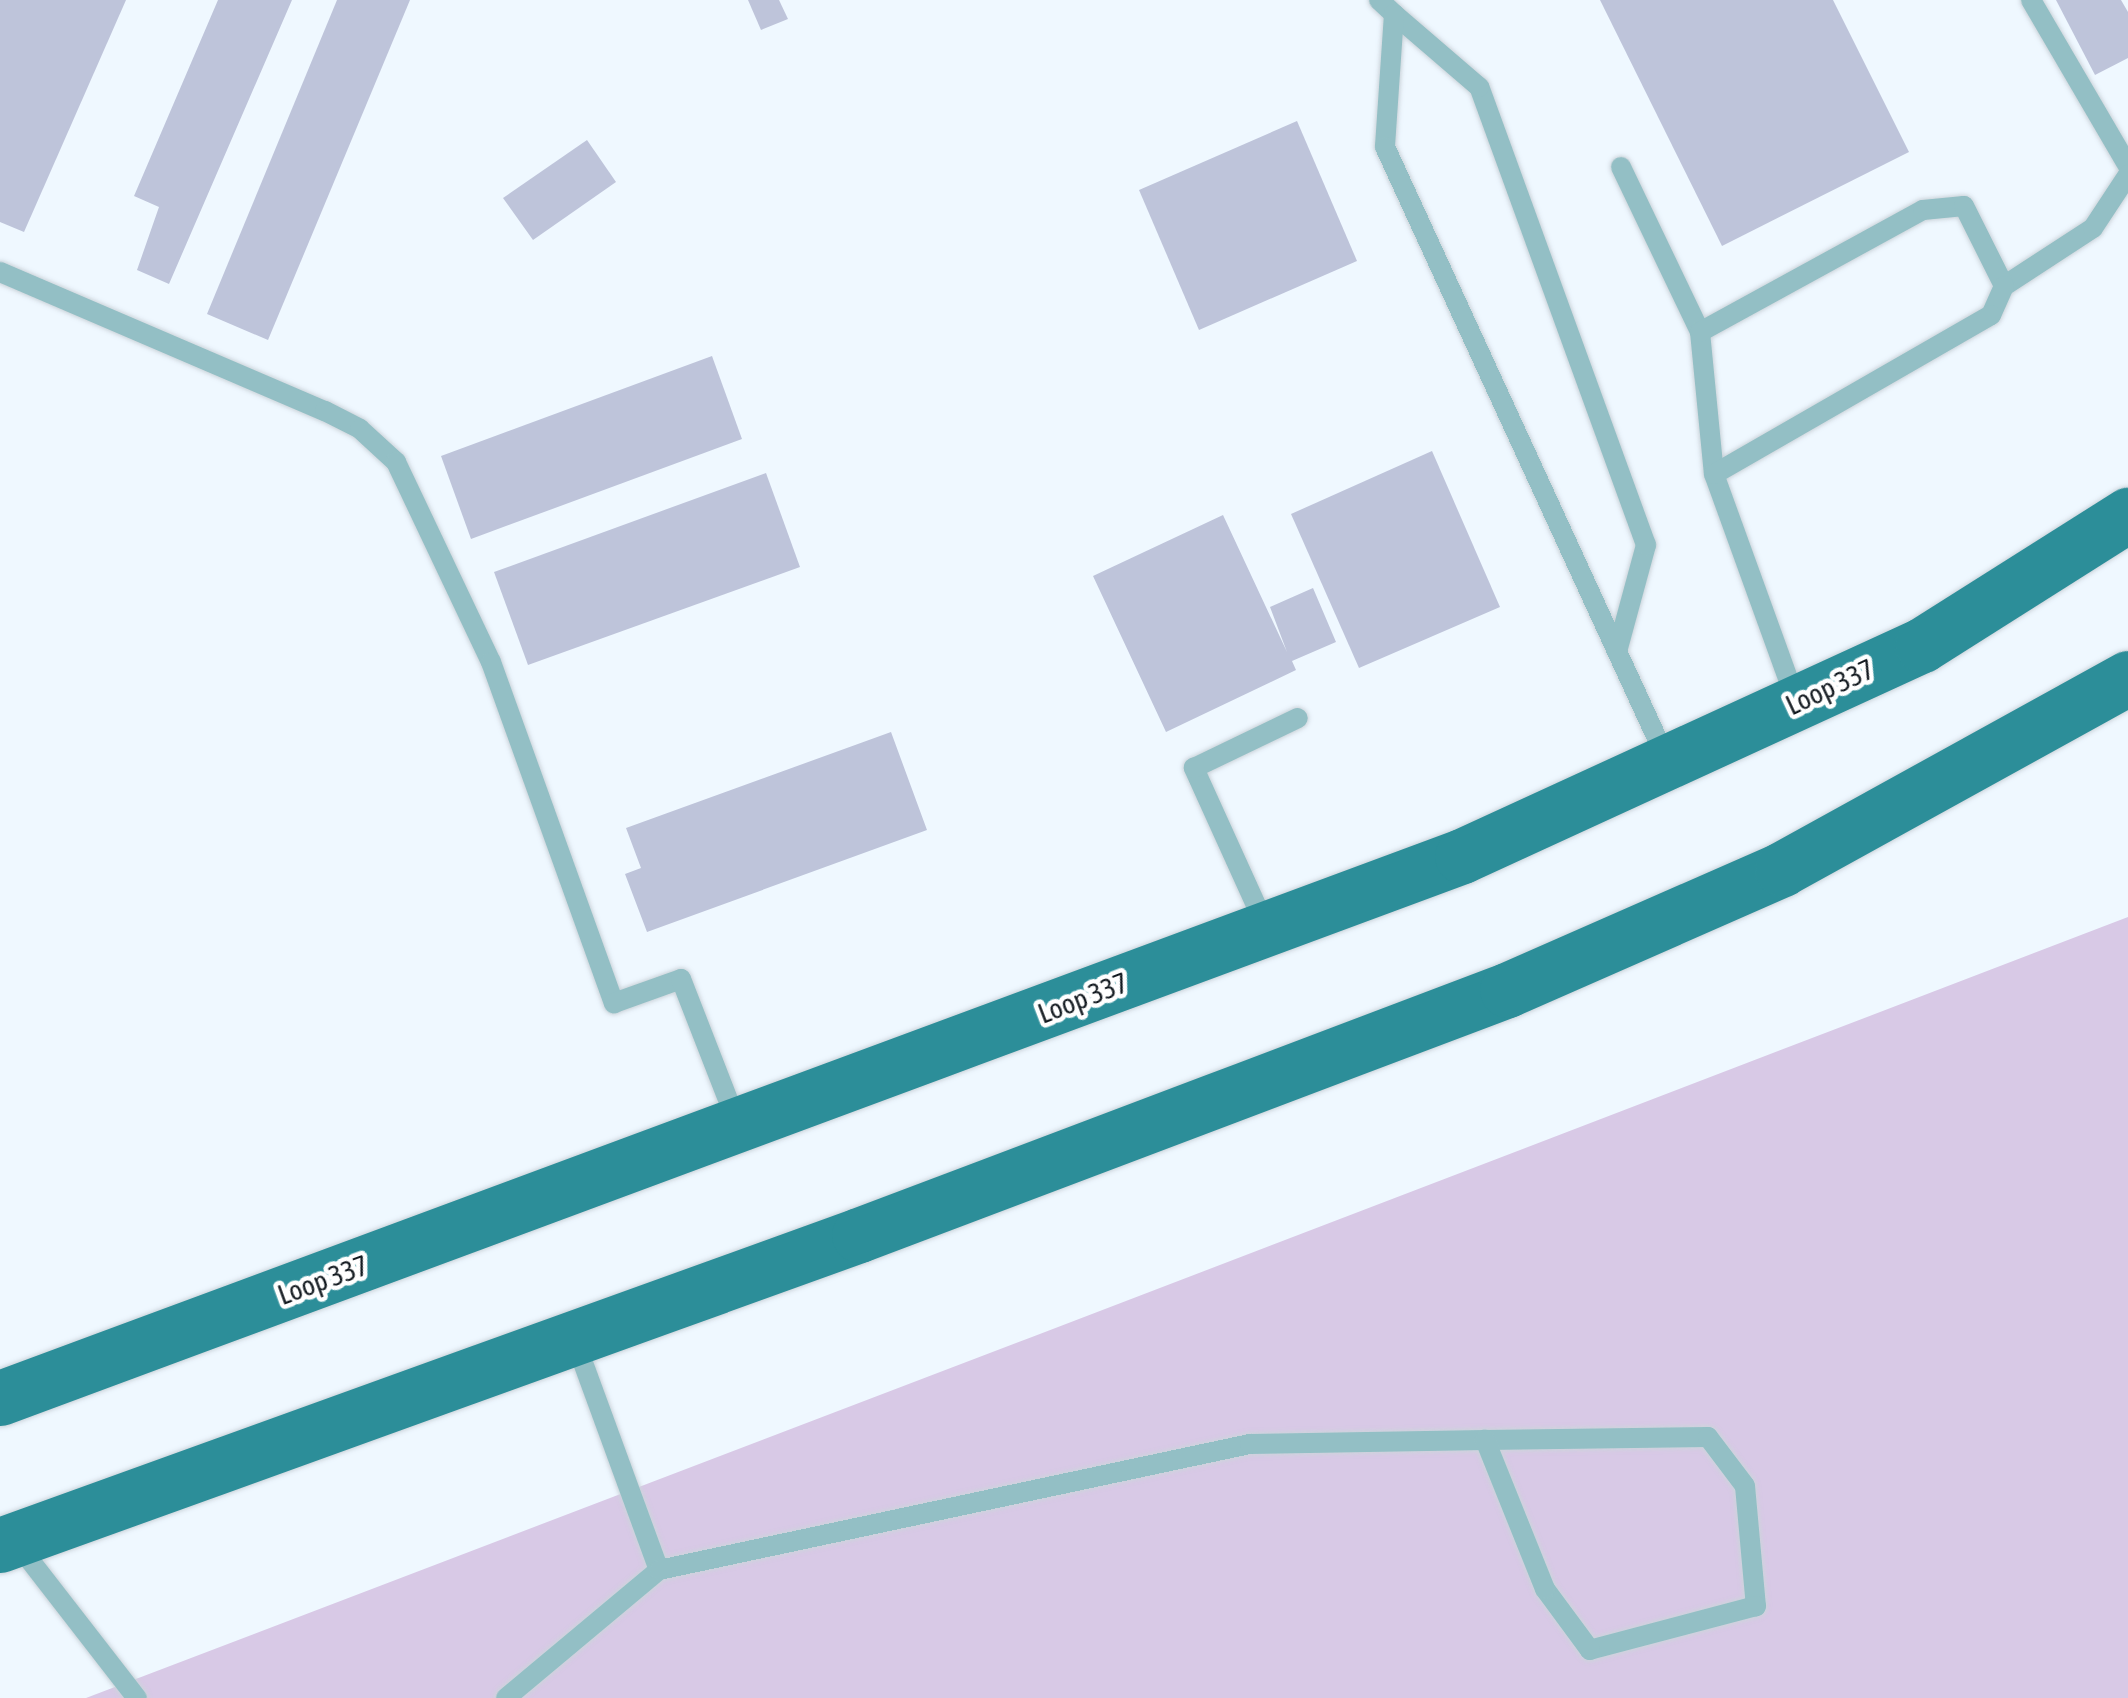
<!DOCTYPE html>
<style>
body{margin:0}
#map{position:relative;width:2128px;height:1698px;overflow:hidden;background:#eff8ff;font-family:"Asap Condensed",sans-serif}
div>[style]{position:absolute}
.green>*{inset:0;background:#d8c9e6}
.building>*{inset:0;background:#bec4da}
.roads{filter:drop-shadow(0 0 2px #ccd4db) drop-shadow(0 0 2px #ccd4db)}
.lane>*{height:20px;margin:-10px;padding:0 10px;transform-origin:10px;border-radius:10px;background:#93bfc5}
.primary>*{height:55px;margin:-27.5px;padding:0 27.5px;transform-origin:27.5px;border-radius:27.5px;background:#2c8e99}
span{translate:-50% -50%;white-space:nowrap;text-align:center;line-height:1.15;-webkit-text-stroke:9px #fff;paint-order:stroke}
.street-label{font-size:28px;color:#12191f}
</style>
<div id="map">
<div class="green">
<i style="clip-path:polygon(2128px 917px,2128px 1698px,86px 1698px,1032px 1337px)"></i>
</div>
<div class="building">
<i style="clip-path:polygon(0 0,126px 0,24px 232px,0 222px)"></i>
<i style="clip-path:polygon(218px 0,292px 0,169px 284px,137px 270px,159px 207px,134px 196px)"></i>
<i style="clip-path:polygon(337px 0,410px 0,268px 340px,207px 314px)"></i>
<i style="clip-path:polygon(748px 0,779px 0,788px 19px,761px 30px)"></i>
<i style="clip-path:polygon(1600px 0,1833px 0,1909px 152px,1722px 246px)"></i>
<i style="clip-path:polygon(2056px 0,2121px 0,2128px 12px,2128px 58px,2095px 75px)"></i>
<i style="clip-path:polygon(1297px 121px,1357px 261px,1199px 330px,1139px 190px)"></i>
<i style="clip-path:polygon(587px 140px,616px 182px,533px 240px,503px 198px)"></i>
<i style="clip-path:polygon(712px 356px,742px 439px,471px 539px,441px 456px)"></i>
<i style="clip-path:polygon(1432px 451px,1500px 607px,1359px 668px,1291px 514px)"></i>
<i style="clip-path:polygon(766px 473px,800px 567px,528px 665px,494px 572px)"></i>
<i style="clip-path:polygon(1223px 515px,1287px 652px,1270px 607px,1313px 588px,1336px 642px,1292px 661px,1296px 670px,1166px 732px,1093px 576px)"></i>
<i style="clip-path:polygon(891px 732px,927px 830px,647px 932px,625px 874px,641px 868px,626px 828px)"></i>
</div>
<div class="roads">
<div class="lane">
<i style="left:1379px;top:0;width:21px;rotate:43deg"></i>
<i style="left:2031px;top:0;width:192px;rotate:59.7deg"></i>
<i style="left:1621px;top:167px;width:183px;rotate:64.4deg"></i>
<i style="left:1700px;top:332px;width:143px;rotate:84.4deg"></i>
<i style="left:1714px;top:474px;width:241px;rotate:70.1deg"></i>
<i style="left:0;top:272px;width:353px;rotate:23.2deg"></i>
<i style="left:325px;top:411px;width:39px;rotate:27deg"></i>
<i style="left:360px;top:429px;width:49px;rotate:42.5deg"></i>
<i style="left:396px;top:462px;width:221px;rotate:64.6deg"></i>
<i style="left:491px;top:662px;width:363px;rotate:70.2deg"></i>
<i style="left:614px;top:1003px;width:71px;rotate:-19.7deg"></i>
<i style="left:681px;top:979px;width:157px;rotate:68.7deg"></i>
<i style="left:2004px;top:286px;width:106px;rotate:-33.1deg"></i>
<i style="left:2093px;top:228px;width:64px;rotate:-56.6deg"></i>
<i style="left:1700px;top:332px;width:254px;rotate:-28.7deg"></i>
<i style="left:1923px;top:210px;width:41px;rotate:-5.6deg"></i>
<i style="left:1964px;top:206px;width:89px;rotate:63.4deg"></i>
<i style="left:2004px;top:286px;width:32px;rotate:114deg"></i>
<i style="left:1991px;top:315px;width:319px;rotate:150.1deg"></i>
<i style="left:1618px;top:648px;width:107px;rotate:-74.8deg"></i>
<i style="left:1646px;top:545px;width:487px;rotate:-110deg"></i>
<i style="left:1479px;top:87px;width:112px;rotate:-139.3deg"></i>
<i style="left:1394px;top:14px;width:133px;rotate:93.9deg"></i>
<i style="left:1385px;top:147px;width:675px;rotate:65.3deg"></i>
<i style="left:1266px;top:927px;width:175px;rotate:-114.4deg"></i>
<i style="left:1194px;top:768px;width:115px;rotate:-25.7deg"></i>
<i style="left:574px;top:1338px;width:247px;rotate:69.9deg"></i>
<i style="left:15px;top:1541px;width:199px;rotate:52.2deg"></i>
<i style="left:506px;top:1698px;width:199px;rotate:-39.9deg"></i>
<i style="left:659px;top:1570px;width:604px;rotate:-12.04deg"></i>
<i style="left:1250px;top:1444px;width:235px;rotate:-1deg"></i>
<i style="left:1485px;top:1440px;width:223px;rotate:-0.8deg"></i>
<i style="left:1708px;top:1437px;width:61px;rotate:52.9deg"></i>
<i style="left:1745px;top:1486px;width:121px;rotate:84.8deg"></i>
<i style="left:1756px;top:1606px;width:172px;rotate:165.2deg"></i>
<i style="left:1590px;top:1650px;width:76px;rotate:-126.4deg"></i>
<i style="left:1545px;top:1589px;width:161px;rotate:-111.9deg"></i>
</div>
<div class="primary">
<i style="left:0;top:1398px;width:1559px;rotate:-20.34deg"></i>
<i style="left:1462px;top:856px;width:506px;rotate:-24.64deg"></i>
<i style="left:1922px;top:645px;width:244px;rotate:-32.3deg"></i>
<i style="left:0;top:1545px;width:913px;rotate:-19.84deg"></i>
<i style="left:859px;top:1235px;width:693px;rotate:-20.71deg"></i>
<i style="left:1507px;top:990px;width:300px;rotate:-23.7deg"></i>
<i style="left:1782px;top:869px;width:395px;rotate:-28.9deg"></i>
</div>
</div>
<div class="street-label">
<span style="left:1830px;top:687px;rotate:-25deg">Loop 337</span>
<span style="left:1083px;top:998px;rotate:-21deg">Loop 337</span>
<span style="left:323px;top:1280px;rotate:-20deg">Loop 337</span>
</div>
</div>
